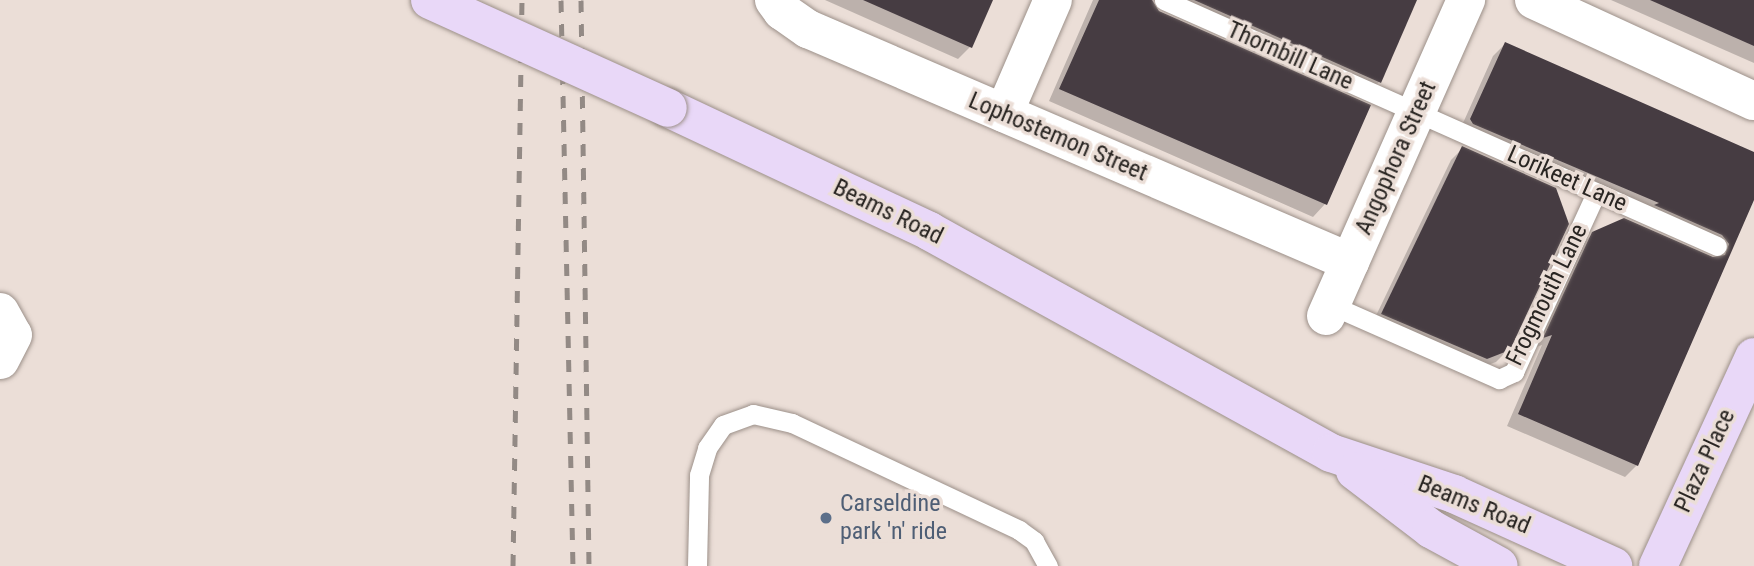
<!DOCTYPE html>
<style>
body{margin:0}
#map{position:relative;width:1754px;height:566px;overflow:hidden;background:#ebded7;font-family:"Roboto Condensed",sans-serif}
div>[style]{position:absolute}
.shadow>*{inset:0;background:#0003}
.building>*{inset:0;background:#463c42}
.roads{filter:drop-shadow(0 0 2px #9c9089) drop-shadow(0 0 2px #9c9089)}
.lane>*{height:19px;margin:-9.5px;padding:0 9.5px;transform-origin:9.5px;border-radius:9.5px;background:#fff}
.street>*{height:38px;margin:-19px;padding:0 19px;transform-origin:19px;border-radius:19px;background:#fff}
.secondary>*{height:38px;margin:-19px;padding:0 19px;transform-origin:19px;border-radius:19px;background:#e9d8f8}
.rail>*{height:5px;margin-top:-2.5px;transform-origin:0;background:repeating-linear-gradient(90deg,#938a85 0 12px,transparent 0 24px)}
.bridges{filter:drop-shadow(0 0 2px #9c9089) drop-shadow(0 0 2px #9c9089)}
.secondary-bridge>*{height:38px;margin:-19px;padding:0 19px;transform-origin:19px;border-radius:19px;background:#e9d8f8}
.dots>*{width:19px;height:19px;translate:-50% -50%;box-sizing:border-box;border:4px solid #ebded7;border-radius:50%}
span{translate:-50% -50%;white-space:nowrap;text-align:center;line-height:1.15;-webkit-text-stroke:7px #ebded7;paint-order:stroke}
.street-label{font-size:24px;color:#292522}
.service-label{font-size:24px;color:#4e5e75}
.left{translate:0 -50%;text-align:left}
</style>
<div id="map">
<div class="shadow">
<i style="clip-path:polygon(825px 0,991px 0,970px 47px,958px 59px)"></i>
<i style="clip-path:polygon(1093px 0,1407px 0,1379px 82px,1367px 94px,1153px 0,1158px 13px,1368px 106px,1325px 204px,1313px 217px,1049px 101px)"></i>
<i style="clip-path:polygon(1611px 0,1754px 0,1754px 63px)"></i>
<i style="clip-path:polygon(1505px 44px,1754px 154px,1754px 197px,1637px 465px,1625px 477px,1507px 426px,1542px 345px,1533px 348px,1580px 246px,1593px 234px,1718px 259px,1710px 247px,1459px 132px,1493px 56px)"></i>
<i style="clip-path:polygon(1463px 148px,1509px 349px,1496px 362px,1474px 370px,1371px 326px,1451px 160px)"></i>
</div>
<div class="building">
<i style="clip-path:polygon(863px 0,993px 0,972px 48px)"></i>
<i style="clip-path:polygon(1099px 0,1152px 0,1159px 11px,1371px 105px,1327px 205px,1059px 89px)"></i>
<i style="clip-path:polygon(1194px 0,1417px 0,1381px 83px)"></i>
<i style="clip-path:polygon(1650px 0,1754px 0,1754px 46px)"></i>
<i style="clip-path:polygon(1505px 42px,1754px 152px,1754px 200px,1638px 466px,1518px 414px,1552px 335px,1543px 338px,1592px 232px,1624px 218px,1713px 257px,1725px 255px,1729px 244px,1722px 235px,1654px 205px,1659px 203px,1473px 124px,1470px 119px)"></i>
<i style="clip-path:polygon(1462px 146px,1556px 188px,1569px 224px,1510px 350px,1487px 359px,1381px 314px)"></i>
</div>
<div class="roads">
<div class="lane">
<i style="left:1164px;top:0;width:605px;rotate:23.98deg"></i>
<i style="left:1331px;top:305px;width:184px;rotate:23.8deg"></i>
<i style="left:1499px;top:379px;width:17px;rotate:-25deg"></i>
<i style="left:1514px;top:372px;width:197px;rotate:-65.4deg"></i>
<i style="left:697px;top:566px;width:91px;rotate:-88.7deg"></i>
<i style="left:699px;top:475px;width:28px;rotate:-73deg"></i>
<i style="left:707px;top:448px;width:28px;rotate:-55deg"></i>
<i style="left:723px;top:425px;width:32px;rotate:-20deg"></i>
<i style="left:753px;top:414px;width:40px;rotate:13deg"></i>
<i style="left:792px;top:423px;width:251px;rotate:25.2deg"></i>
<i style="left:1019px;top:530px;width:19px;rotate:36deg"></i>
<i style="left:1034px;top:541px;width:29px;rotate:61deg"></i>
</div>
<div class="street">
<i style="left:774px;top:0;width:14px;rotate:54deg"></i>
<i style="left:782px;top:11px;width:32px;rotate:35deg"></i>
<i style="left:808px;top:29px;width:590px;rotate:23.26deg"></i>
<i style="left:1534px;top:0;width:242px;rotate:24.7deg"></i>
<i style="left:1004px;top:113px;width:123px;rotate:-66.6deg"></i>
<i style="left:0;top:312px;width:26px;rotate:61deg"></i>
<i style="left:13px;top:335px;width:28px;rotate:117deg"></i>
<i style="left:1326px;top:316px;width:346px;rotate:-66.1deg"></i>
</div>
<div class="secondary">
<i style="left:668px;top:108px;width:289px;rotate:25.2deg"></i>
<i style="left:929px;top:231px;width:459px;rotate:28.9deg"></i>
<i style="left:1331px;top:453px;width:130px;rotate:18.4deg"></i>
<i style="left:1454px;top:494px;width:175px;rotate:24.4deg"></i>
<i style="left:1355px;top:471px;width:96px;rotate:37.3deg"></i>
<i style="left:1431px;top:529px;width:77px;rotate:28.6deg"></i>
<i style="left:1658px;top:566px;width:230px;rotate:-65.3deg"></i>
</div>
</div>
<div class="rail">
<i style="left:561px;top:0;width:566px;rotate:88.79deg"></i>
<i style="left:581px;top:0;width:566px;rotate:89.19deg"></i>
<i style="left:513px;top:566px;width:566px;rotate:-89.09deg"></i>
</div>
<div class="bridges">
<div class="secondary-bridge">
<i style="left:430px;top:0;width:261px;rotate:24.4deg"></i>
</div>
</div>
<div class="dots">
<i style="left:826px;top:518px;background:#5c6f8a"></i>
</div>
<div class="street-label">
<span style="left:1290px;top:56px;rotate:24deg">Thornbill Lane</span>
<span style="left:1058px;top:137px;rotate:23deg">Lophostemon Street</span>
<span style="left:1396px;top:158px;rotate:-66deg">Angophora Street</span>
<span style="left:1567px;top:179px;rotate:24deg">Lorikeet Lane</span>
<span style="left:888px;top:212px;rotate:26deg">Beams Road</span>
<span style="left:1547px;top:295px;rotate:-64deg">Frogmouth Lane</span>
<span style="left:1705px;top:461px;rotate:-65deg">Plaza Place</span>
<span style="left:1474px;top:505px;rotate:22deg">Beams Road</span>
</div>
<div class="service-label">
<span class="left" style="left:840px;top:518px">Carseldine<br>park 'n' ride</span>
</div>
</div>
